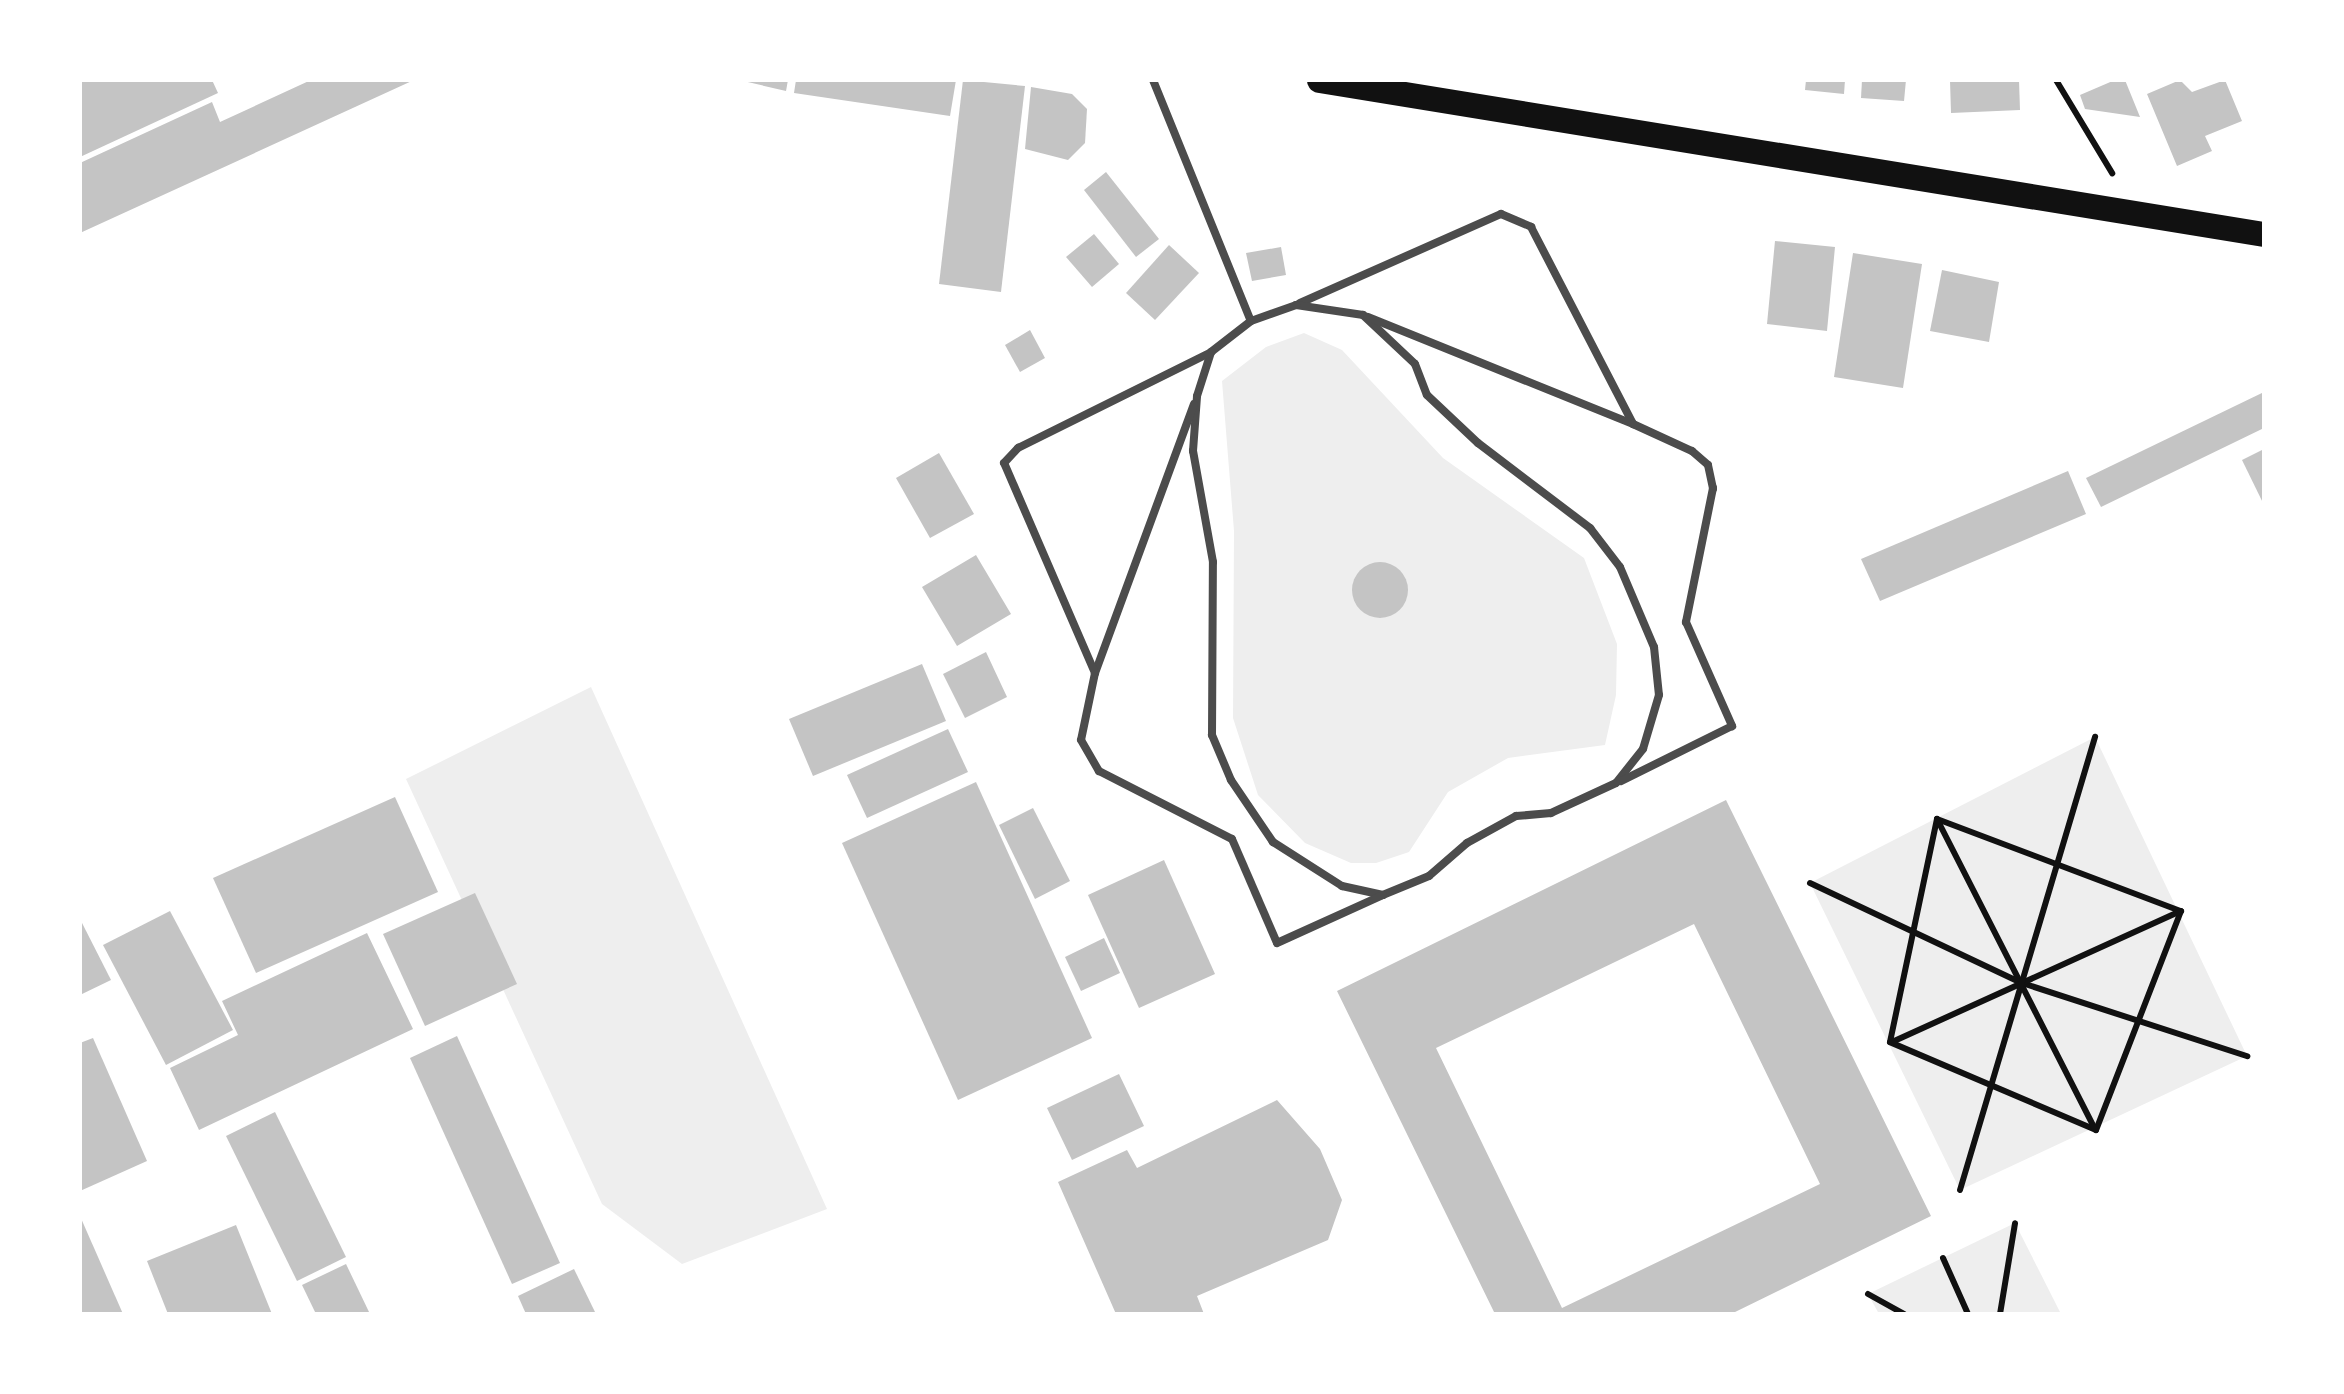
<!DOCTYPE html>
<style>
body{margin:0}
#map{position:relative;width:2344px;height:1394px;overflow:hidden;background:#fff;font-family:Literata,serif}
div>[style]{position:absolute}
.green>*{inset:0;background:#eee}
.building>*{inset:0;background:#c4c4c4}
.round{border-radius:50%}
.path>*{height:6px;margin:-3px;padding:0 3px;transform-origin:3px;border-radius:3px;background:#111}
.service>*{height:8px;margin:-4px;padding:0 4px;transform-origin:4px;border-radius:4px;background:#4c4c4c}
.primary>*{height:25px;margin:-12.5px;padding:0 12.5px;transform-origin:12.5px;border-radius:12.5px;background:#111}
span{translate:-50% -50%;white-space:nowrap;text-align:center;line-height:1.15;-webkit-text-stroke:8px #fff;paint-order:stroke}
.frame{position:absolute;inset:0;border:82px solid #fff;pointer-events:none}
</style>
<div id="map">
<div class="green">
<i style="clip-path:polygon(1304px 333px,1342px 350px,1443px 458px,1584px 558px,1617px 644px,1616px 695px,1605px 745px,1508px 758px,1448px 792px,1409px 852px,1376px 863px,1351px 863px,1305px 843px,1258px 795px,1233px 718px,1234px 531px,1222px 381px,1266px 347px)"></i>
<i style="clip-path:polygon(591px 687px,827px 1209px,682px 1264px,602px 1204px,406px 779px)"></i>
<i style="clip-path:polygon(2095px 737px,2247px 1056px,1960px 1190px,1810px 883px)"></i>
<i style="clip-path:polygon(2015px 1223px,2061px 1314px,1879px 1314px,1868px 1294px)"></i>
</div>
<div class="building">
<i style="clip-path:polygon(80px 80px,212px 80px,218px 93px,80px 157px)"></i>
<i style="clip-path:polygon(311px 80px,414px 80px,80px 233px,80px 163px,212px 102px,220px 122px)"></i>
<i style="clip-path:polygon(739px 80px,788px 80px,786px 91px)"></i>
<i style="clip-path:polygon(796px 80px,956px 80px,950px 116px,794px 93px)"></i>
<i style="clip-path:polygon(963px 80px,1025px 86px,1001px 292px,939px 284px)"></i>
<i style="clip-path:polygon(1806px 80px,1845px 80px,1844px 94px,1805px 90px)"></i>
<i style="clip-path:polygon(1862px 80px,1906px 80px,1904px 101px,1861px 98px)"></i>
<i style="clip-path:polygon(1950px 80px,2019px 80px,2020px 110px,1951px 113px)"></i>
<i style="clip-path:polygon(2115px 80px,2125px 80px,2140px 117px,2085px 109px,2080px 95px)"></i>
<i style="clip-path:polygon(2180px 80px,2192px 92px,2225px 80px,2242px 121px,2205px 136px,2212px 151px,2177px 166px,2147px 94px)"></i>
<i style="clip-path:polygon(1031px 87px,1072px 94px,1087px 109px,1085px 143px,1068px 160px,1025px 149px)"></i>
<i style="clip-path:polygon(1106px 172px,1159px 239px,1136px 257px,1084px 190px)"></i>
<i style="clip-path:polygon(1094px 234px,1119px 264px,1092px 287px,1066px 257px)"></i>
<i style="clip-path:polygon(1775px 241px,1835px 247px,1827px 331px,1767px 324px)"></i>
<i style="clip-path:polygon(1169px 245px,1199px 273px,1155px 320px,1126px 293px)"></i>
<i style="clip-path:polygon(1281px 247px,1286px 275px,1252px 281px,1246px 253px)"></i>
<i style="clip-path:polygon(1853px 253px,1922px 264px,1903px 388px,1834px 377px)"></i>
<i style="clip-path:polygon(1942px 270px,1999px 282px,1989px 342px,1930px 331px)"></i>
<i style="clip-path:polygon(1030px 330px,1045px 358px,1020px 372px,1005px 345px)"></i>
<i style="clip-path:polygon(2264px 392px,2264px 428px,2101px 507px,2086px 478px)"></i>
<i style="clip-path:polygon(2264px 449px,2264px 505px,2242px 460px)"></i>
<i style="clip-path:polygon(939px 453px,974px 514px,930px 538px,896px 478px)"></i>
<i style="clip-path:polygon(2068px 471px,2086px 514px,1880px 601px,1861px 559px)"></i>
<i style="clip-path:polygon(976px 555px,1011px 614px,957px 646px,922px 587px)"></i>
<i class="round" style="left:1352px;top:562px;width:56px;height:56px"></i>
<i style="clip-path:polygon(986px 652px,1007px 697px,965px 718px,943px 674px)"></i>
<i style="clip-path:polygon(922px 664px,946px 721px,813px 776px,789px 719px)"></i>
<i style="clip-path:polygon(948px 729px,968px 772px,867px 818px,847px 775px)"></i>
<i style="clip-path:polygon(976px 782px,1092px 1038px,958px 1100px,842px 843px)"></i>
<i style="clip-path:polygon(395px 797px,438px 892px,256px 973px,213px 878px)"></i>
<i style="clip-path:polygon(evenodd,1726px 800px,1931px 1216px,1731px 1314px,1495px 1314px,1337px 991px,1726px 800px,1694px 924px,1820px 1184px,1562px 1308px,1436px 1048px,1694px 924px)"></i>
<i style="clip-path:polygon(1033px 808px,1070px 881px,1035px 899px,999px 825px)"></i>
<i style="clip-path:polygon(1164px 860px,1215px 974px,1139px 1008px,1088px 895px)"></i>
<i style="clip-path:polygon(475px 893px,517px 984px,425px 1026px,383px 934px)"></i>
<i style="clip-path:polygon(170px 911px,233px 1030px,166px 1065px,103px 945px)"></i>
<i style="clip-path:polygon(80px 919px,111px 980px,80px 995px)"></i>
<i style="clip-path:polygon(367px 933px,413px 1029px,199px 1130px,170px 1068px,238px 1035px,222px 1001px)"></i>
<i style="clip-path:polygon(1104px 938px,1120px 973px,1081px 991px,1065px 957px)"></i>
<i style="clip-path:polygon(457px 1036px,560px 1263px,512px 1284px,410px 1058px)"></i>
<i style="clip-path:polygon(93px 1038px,147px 1161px,80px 1191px,80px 1043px)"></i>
<i style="clip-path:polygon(1119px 1074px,1144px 1126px,1072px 1160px,1047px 1108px)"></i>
<i style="clip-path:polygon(1277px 1100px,1320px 1149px,1342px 1200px,1328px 1240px,1197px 1296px,1204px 1314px,1116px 1314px,1058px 1182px,1127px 1150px,1137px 1168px)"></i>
<i style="clip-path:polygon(275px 1112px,346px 1257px,297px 1281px,226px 1136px)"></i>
<i style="clip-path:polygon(80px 1216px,123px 1314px,80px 1314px)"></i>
<i style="clip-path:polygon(236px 1225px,272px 1314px,168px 1314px,147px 1261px)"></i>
<i style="clip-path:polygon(346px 1264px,370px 1314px,316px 1314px,302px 1285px)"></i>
<i style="clip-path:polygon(574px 1269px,596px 1314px,526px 1314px,518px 1296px)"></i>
</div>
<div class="path">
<i style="left:2056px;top:80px;width:109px;rotate:58.9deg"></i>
<i style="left:1937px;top:819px;width:261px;rotate:20.7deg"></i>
<i style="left:2181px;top:911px;width:235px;rotate:111.2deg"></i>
<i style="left:2096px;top:1130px;width:224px;rotate:-156.9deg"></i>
<i style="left:1890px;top:1042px;width:228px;rotate:-78.1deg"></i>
<i style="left:1937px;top:819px;width:348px;rotate:63deg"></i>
<i style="left:1810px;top:883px;width:234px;rotate:25.3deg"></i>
<i style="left:2022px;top:983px;width:237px;rotate:18deg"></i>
<i style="left:1892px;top:1042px;width:317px;rotate:-24.4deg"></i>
<i style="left:1960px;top:1190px;width:473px;rotate:-73.4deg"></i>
<i style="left:1943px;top:1258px;width:61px;rotate:65.9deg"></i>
<i style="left:1868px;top:1294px;width:41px;rotate:29.1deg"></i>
<i style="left:2000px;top:1314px;width:92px;rotate:-80.6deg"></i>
</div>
<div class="service">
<i style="left:1153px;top:80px;width:260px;rotate:67.9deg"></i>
<i style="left:1300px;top:303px;width:220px;rotate:-23.9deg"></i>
<i style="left:1501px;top:214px;width:33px;rotate:23deg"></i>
<i style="left:1531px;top:227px;width:222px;rotate:62.6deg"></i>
<i style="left:1296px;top:305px;width:68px;rotate:8.5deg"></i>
<i style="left:1363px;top:315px;width:71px;rotate:43.3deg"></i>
<i style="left:1415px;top:364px;width:33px;rotate:69deg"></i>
<i style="left:1427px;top:395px;width:70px;rotate:43.3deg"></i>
<i style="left:1478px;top:443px;width:141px;rotate:37.2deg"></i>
<i style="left:1590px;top:528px;width:49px;rotate:52.4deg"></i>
<i style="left:1620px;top:567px;width:87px;rotate:67deg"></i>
<i style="left:1654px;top:647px;width:48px;rotate:84.1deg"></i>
<i style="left:1659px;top:695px;width:56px;rotate:106.5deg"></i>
<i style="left:1643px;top:749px;width:43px;rotate:128.5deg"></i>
<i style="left:1616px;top:783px;width:72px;rotate:155.2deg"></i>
<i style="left:1551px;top:813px;width:35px;rotate:175deg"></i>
<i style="left:1516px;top:816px;width:56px;rotate:151.1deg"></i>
<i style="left:1467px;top:843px;width:50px;rotate:139deg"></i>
<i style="left:1429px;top:876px;width:50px;rotate:157.6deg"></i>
<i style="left:1383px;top:895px;width:42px;rotate:-167.6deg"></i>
<i style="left:1342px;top:886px;width:82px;rotate:-147.5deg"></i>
<i style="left:1273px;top:842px;width:75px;rotate:-124.1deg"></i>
<i style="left:1231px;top:780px;width:49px;rotate:-112.9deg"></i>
<i style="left:1212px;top:735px;width:173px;rotate:-89.7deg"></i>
<i style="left:1213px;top:562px;width:113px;rotate:-100.2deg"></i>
<i style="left:1193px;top:451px;width:55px;rotate:-85.8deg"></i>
<i style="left:1197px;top:396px;width:46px;rotate:-72.3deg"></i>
<i style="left:1211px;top:352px;width:51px;rotate:-37.8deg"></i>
<i style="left:1251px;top:321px;width:48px;rotate:-19.6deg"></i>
<i style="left:1368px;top:317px;width:286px;rotate:22deg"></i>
<i style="left:1633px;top:424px;width:65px;rotate:24.6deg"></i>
<i style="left:1692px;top:451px;width:21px;rotate:41deg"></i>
<i style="left:1708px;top:465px;width:24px;rotate:78deg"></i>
<i style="left:1713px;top:488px;width:137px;rotate:101.4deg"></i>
<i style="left:1686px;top:622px;width:114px;rotate:66.1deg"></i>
<i style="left:1732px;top:726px;width:124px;rotate:153.6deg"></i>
<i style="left:1194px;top:404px;width:287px;rotate:110.2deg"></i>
<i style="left:1095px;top:673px;width:68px;rotate:101.8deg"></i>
<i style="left:1081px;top:740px;width:36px;rotate:60deg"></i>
<i style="left:1099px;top:771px;width:149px;rotate:27.1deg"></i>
<i style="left:1232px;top:839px;width:113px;rotate:66.6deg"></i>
<i style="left:1277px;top:943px;width:116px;rotate:-24.4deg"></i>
<i style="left:1095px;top:673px;width:229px;rotate:-113.4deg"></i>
<i style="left:1004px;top:463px;width:21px;rotate:-47deg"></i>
<i style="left:1018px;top:448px;width:216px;rotate:-26.4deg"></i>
</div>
<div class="primary">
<i style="left:1319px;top:80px;width:957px;rotate:9.26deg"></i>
</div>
<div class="frame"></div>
</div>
